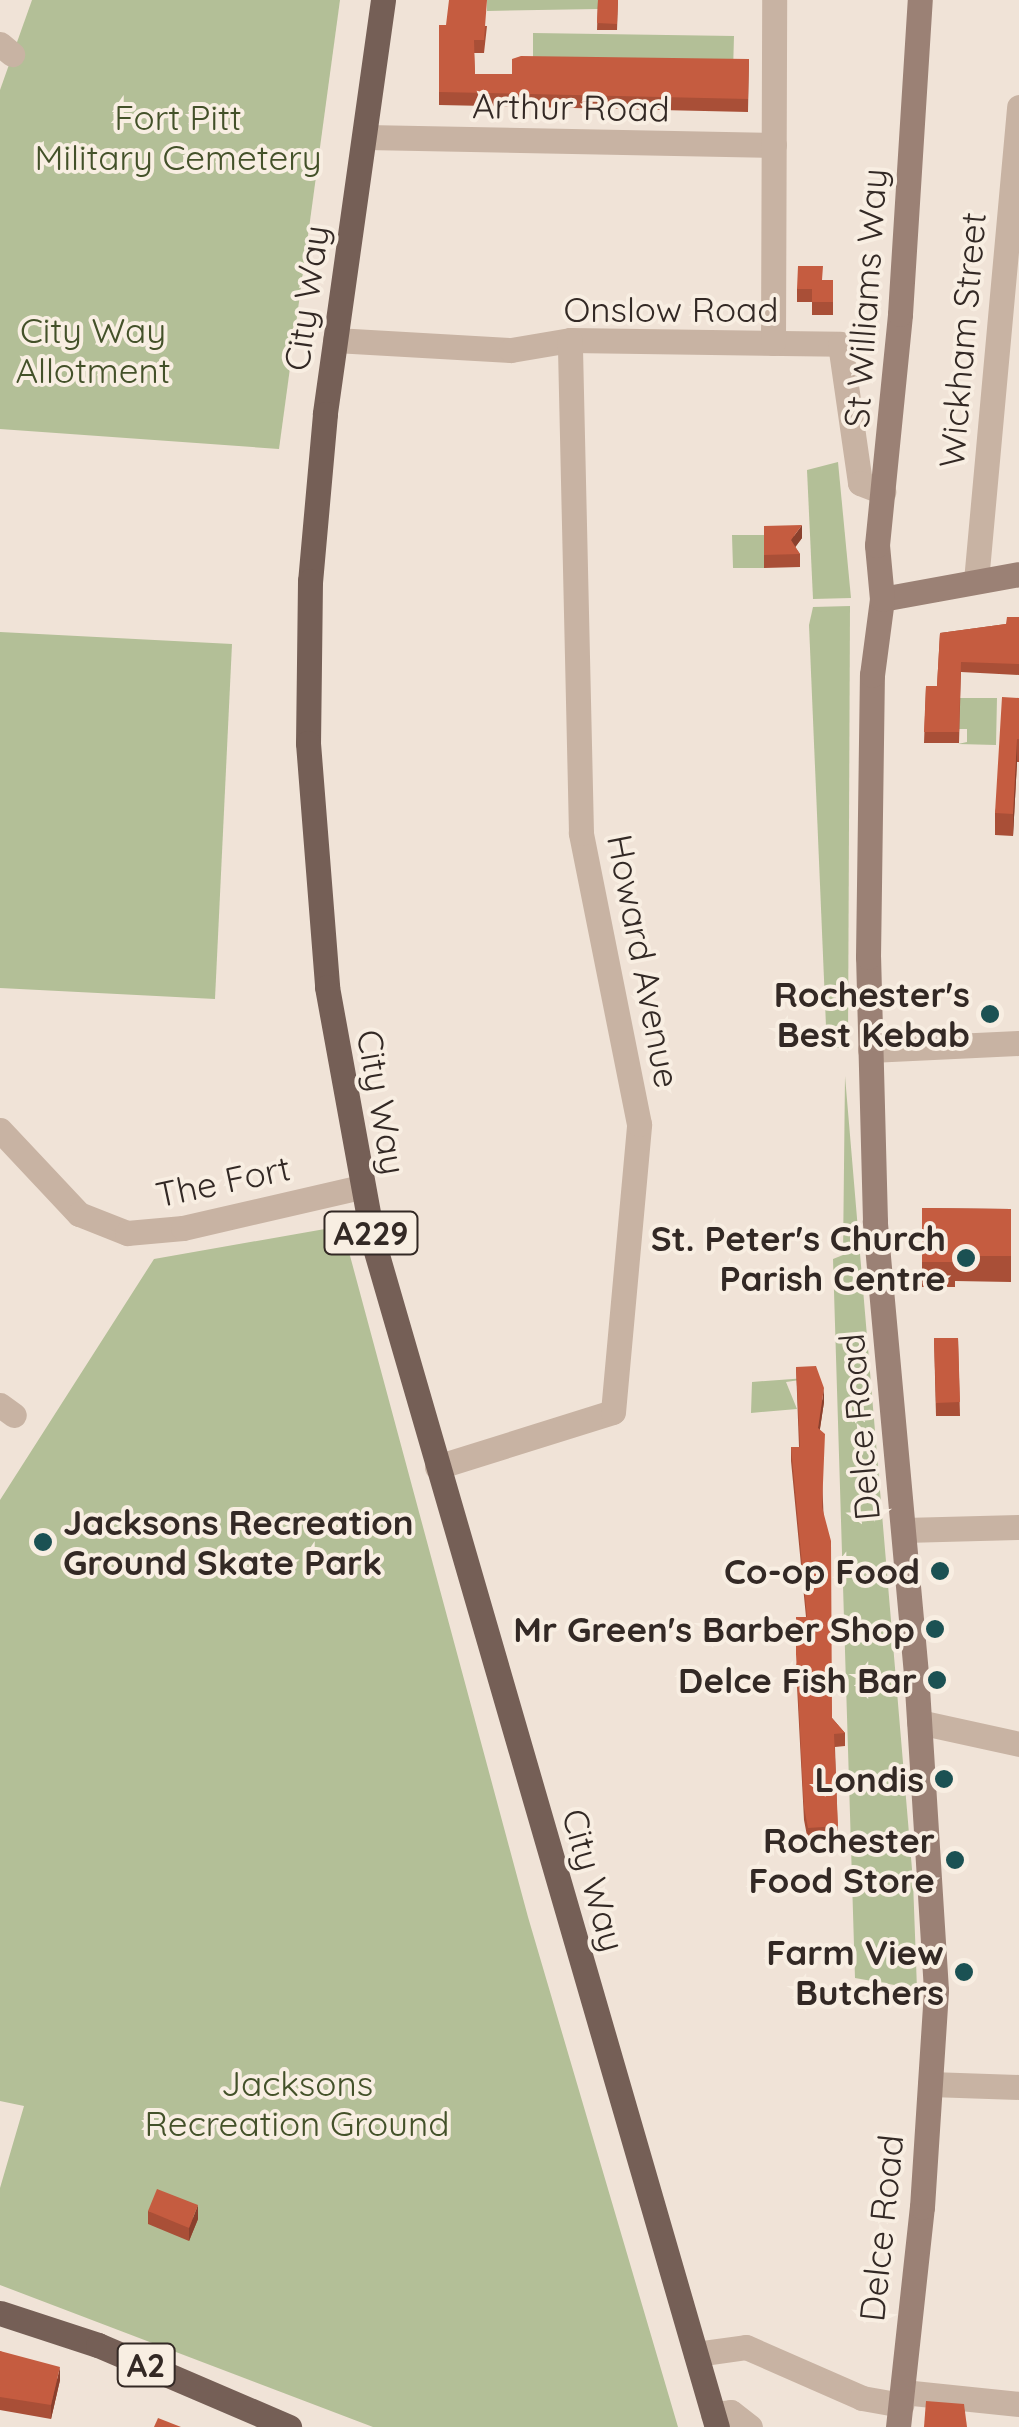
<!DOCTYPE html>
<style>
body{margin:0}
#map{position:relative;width:1019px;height:2427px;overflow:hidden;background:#f0e3d7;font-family:Quicksand,sans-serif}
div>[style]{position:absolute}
.green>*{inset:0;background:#b3bf97}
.street>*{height:25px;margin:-12.5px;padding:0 12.5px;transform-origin:12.5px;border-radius:12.5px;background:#c8b3a3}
.secondary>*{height:25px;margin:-12.5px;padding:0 12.5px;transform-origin:12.5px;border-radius:12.5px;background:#9b8175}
.primary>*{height:25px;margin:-12.5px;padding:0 12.5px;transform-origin:12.5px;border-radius:12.5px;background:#755f56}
.wall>*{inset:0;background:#a94f37}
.shaded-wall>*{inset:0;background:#8a402d}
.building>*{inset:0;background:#c55c40}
.dots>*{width:28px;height:28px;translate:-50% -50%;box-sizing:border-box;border:5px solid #f8eee2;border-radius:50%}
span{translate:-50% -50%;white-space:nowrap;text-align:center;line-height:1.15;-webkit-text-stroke:8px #f8eee2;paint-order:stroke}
.shield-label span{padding:2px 8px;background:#f8eee2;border:2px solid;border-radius:8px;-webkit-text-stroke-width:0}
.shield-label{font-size:32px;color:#332925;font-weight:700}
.street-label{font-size:35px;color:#332925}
.park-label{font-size:35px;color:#435129}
.poi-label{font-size:35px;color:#332925;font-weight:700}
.right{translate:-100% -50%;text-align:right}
.left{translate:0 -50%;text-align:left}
</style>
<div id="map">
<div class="green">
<i style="clip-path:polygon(32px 0,340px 0,279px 449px,0 429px,0 90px)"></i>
<i style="clip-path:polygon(487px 0,598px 0,598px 9px,487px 11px)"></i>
<i style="clip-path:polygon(533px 33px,734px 36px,733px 72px,713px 72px,708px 112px,708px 77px,533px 81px)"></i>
<i style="clip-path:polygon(838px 462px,851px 598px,813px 599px,807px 470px)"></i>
<i style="clip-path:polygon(732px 535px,789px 535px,764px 539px,764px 568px,733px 568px)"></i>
<i style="clip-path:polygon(850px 606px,848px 1046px,827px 1050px,809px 625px,813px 607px)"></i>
<i style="clip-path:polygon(0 632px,232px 644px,215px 999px,0 988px)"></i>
<i style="clip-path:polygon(960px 698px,997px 698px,996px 745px,958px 744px,967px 742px,967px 729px,959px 729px)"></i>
<i style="clip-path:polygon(845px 1076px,913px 1881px,917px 1989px,855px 1978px,833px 1259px,843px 1255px)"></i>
<i style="clip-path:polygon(342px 1226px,528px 1917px,678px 2427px,373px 2427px,0 2285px,0 2188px,24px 2106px,0 2101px,0 1500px,154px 1259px)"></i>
<i style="clip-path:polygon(820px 1377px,786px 1382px,797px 1409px,751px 1413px,752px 1382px)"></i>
</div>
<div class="street">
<i style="left:0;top:44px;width:16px;rotate:40deg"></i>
<i style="left:366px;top:137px;width:408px;rotate:1.1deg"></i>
<i style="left:335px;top:340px;width:176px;rotate:3.3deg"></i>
<i style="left:511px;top:350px;width:60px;rotate:-9.6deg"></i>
<i style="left:570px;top:340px;width:270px;rotate:0.8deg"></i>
<i style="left:840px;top:344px;width:140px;rotate:81.8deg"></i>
<i style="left:860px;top:483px;width:25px;rotate:21deg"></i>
<i style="left:773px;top:343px;width:343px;rotate:-89.8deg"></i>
<i style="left:976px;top:581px;width:476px;rotate:-84.8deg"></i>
<i style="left:870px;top:1050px;width:149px;rotate:-2.7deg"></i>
<i style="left:0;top:1130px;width:115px;rotate:46.8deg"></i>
<i style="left:79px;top:1214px;width:52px;rotate:21.6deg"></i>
<i style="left:127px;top:1233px;width:56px;rotate:-5.1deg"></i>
<i style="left:183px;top:1228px;width:183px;rotate:-13deg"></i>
<i style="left:0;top:1405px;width:17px;rotate:36deg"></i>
<i style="left:437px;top:1467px;width:184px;rotate:-17.4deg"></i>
<i style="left:613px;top:1412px;width:289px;rotate:-84.8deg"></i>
<i style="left:639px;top:1124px;width:297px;rotate:-101.3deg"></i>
<i style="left:581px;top:833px;width:493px;rotate:-91.3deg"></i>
<i style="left:904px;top:1530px;width:115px;rotate:-1.5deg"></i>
<i style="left:919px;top:1722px;width:102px;rotate:12.4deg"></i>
<i style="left:930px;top:2084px;width:89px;rotate:1.9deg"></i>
<i style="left:696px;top:2354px;width:50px;rotate:-8deg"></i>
<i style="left:746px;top:2347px;width:127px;rotate:23.7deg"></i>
<i style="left:862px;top:2398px;width:40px;rotate:10deg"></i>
<i style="left:903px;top:2392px;width:117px;rotate:5.9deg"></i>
<i style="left:713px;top:2414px;width:18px;rotate:-6deg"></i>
<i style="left:731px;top:2412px;width:24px;rotate:38deg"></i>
</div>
<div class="secondary">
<i style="left:882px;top:599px;width:139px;rotate:-10.3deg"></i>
<i style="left:898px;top:2427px;width:221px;rotate:-83.8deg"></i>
<i style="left:922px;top:2207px;width:217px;rotate:-86.3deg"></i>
<i style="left:936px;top:1990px;width:317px;rotate:-93.6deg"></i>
<i style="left:916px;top:1674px;width:455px;rotate:-95.2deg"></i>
<i style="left:875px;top:1221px;width:264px;rotate:-91.5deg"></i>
<i style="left:868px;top:957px;width:282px;rotate:-89.2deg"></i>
<i style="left:872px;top:675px;width:77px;rotate:-82.5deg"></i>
<i style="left:882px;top:599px;width:54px;rotate:-95.3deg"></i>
<i style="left:877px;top:545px;width:232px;rotate:-84.3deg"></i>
<i style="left:900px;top:314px;width:315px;rotate:-86.4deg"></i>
</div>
<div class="primary">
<i style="left:383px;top:0;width:418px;rotate:98deg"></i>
<i style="left:325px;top:414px;width:168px;rotate:95.1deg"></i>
<i style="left:310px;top:581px;width:162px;rotate:90.7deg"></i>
<i style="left:308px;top:743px;width:245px;rotate:85.5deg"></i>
<i style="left:327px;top:987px;width:258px;rotate:79.7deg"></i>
<i style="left:373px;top:1241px;width:1235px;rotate:73.83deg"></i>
<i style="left:0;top:2313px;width:103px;rotate:18.1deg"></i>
<i style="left:98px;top:2345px;width:208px;rotate:23.2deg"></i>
</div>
<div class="wall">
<i style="clip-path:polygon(598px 0,618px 0,617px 30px,597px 30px)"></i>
<i style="clip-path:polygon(439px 25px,487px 26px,484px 53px,474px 53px,475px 74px,512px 74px,749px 59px,748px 112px,439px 105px)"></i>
<i style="clip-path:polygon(823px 280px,833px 280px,833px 315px,812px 315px,812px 302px,797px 302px,797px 289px)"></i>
<i style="clip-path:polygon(764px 526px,802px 538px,795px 547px,800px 554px,800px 567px,764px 568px)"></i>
<i style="clip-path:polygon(1019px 617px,1019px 675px,961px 672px,959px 743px,924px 743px,926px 686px,937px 686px,940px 633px,1006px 624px)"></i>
<i style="clip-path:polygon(1019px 698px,1019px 762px,1017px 762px,1013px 836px,995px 835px,995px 813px)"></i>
<i style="clip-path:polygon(922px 1208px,1011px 1209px,1011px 1282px,955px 1281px,955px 1287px,922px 1287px)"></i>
<i style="clip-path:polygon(934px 1338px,958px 1338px,960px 1416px,936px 1416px)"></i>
<i style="clip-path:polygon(796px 1367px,824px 1402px,820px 1429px,832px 1718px,845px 1733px,845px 1746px,835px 1747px,838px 1839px,808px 1841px,804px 1820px,796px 1667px,806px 1617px,791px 1461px,791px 1447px,799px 1447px)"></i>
<i style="clip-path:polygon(148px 2211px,198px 2219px,189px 2241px,148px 2224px)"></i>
<i style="clip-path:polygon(0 2351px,60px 2380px,51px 2419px,0 2410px)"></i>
</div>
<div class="shaded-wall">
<i style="clip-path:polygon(802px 525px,802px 538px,791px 553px,791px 540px)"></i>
<i style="clip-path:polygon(1017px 739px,1017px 762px,1013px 836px,1013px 814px)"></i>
<i style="clip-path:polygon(824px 1388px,824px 1402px,818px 1441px,818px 1428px)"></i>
<i style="clip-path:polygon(198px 2205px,198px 2219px,189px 2241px,189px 2228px)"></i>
<i style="clip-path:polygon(60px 2367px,60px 2380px,51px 2419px,51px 2405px)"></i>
</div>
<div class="building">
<i style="clip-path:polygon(449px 0,487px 0,484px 40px,474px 40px,475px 74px,512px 74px,512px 59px,521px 56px,749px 59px,748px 99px,439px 92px,439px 25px,446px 25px)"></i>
<i style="clip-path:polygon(598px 0,618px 0,617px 24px,597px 23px)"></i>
<i style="clip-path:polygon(798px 266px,823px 266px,822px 280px,833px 280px,833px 302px,812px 302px,812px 289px,797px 289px)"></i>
<i style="clip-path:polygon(802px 525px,791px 540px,800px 554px,764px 555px,764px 526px)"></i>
<i style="clip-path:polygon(1007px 617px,1019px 617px,1019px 664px,961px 662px,959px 732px,924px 732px,926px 686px,937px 686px,940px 633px,1006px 624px)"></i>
<i style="clip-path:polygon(1002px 697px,1019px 698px,1019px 739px,1017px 739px,1013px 814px,995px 813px)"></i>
<i style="clip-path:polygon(922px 1208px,1011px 1209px,1011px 1256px,955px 1256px,955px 1262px,922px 1262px)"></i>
<i style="clip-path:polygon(934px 1338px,958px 1338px,960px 1402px,936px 1403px)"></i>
<i style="clip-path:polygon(816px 1366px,824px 1388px,818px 1428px,825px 1434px,822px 1507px,831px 1541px,832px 1718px,845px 1733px,834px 1734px,838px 1826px,808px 1828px,804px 1807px,796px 1654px,796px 1617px,807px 1617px,791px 1447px,800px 1447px,796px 1367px)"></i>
<i style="clip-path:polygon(157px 2189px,198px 2205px,189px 2228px,148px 2211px)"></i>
<i style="clip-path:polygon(0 2351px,60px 2367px,51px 2405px,0 2397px)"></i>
<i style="clip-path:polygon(926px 2401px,964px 2404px,967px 2427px,924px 2427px)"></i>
<i style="clip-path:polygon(158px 2418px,181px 2427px,154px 2427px)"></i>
</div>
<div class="dots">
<i style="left:990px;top:1014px;background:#1b5153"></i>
<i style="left:966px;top:1258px;background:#1b5153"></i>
<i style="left:43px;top:1542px;background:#1b5153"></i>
<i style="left:940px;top:1571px;background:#1b5153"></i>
<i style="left:935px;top:1629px;background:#1b5153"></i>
<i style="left:937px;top:1680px;background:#1b5153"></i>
<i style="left:944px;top:1779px;background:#1b5153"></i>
<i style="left:955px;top:1860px;background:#1b5153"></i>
<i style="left:964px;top:1972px;background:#1b5153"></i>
</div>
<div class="shield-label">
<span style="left:371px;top:1233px">A229</span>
<span style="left:146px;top:2365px">A2</span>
</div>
<div class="street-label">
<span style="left:571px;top:107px;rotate:1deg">Arthur Road</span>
<span style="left:306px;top:298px;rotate:-82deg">City Way</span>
<span style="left:865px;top:298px;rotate:-86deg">St Williams Way</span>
<span style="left:671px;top:309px">Onslow Road</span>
<span style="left:962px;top:340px;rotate:-85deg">Wickham Street</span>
<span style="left:644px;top:961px;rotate:79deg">Howard Avenue</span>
<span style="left:382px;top:1102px;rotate:80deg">City Way</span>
<span style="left:223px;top:1181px;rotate:-12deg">The Fort</span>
<span style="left:859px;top:1427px;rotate:-95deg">Delce Road</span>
<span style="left:594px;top:1880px;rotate:74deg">City Way</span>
<span style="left:881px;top:2228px;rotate:-84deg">Delce Road</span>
</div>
<div class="park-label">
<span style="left:178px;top:137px">Fort Pitt<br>Military Cemetery</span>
<span style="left:93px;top:350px">City Way<br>Allotment</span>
<span style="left:297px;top:2103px">Jacksons<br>Recreation Ground</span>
</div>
<div class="poi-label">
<span class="right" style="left:970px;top:1014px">Rochester's<br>Best Kebab</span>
<span class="right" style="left:946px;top:1258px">St. Peter's Church<br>Parish Centre</span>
<span class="left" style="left:63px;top:1542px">Jacksons Recreation<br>Ground Skate Park</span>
<span class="right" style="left:920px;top:1571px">Co-op Food</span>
<span class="right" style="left:915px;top:1629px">Mr Green's Barber Shop</span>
<span class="right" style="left:917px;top:1680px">Delce Fish Bar</span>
<span class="right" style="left:924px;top:1779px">Londis</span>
<span class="right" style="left:935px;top:1860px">Rochester<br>Food Store</span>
<span class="right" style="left:944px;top:1972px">Farm View<br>Butchers</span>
</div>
</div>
